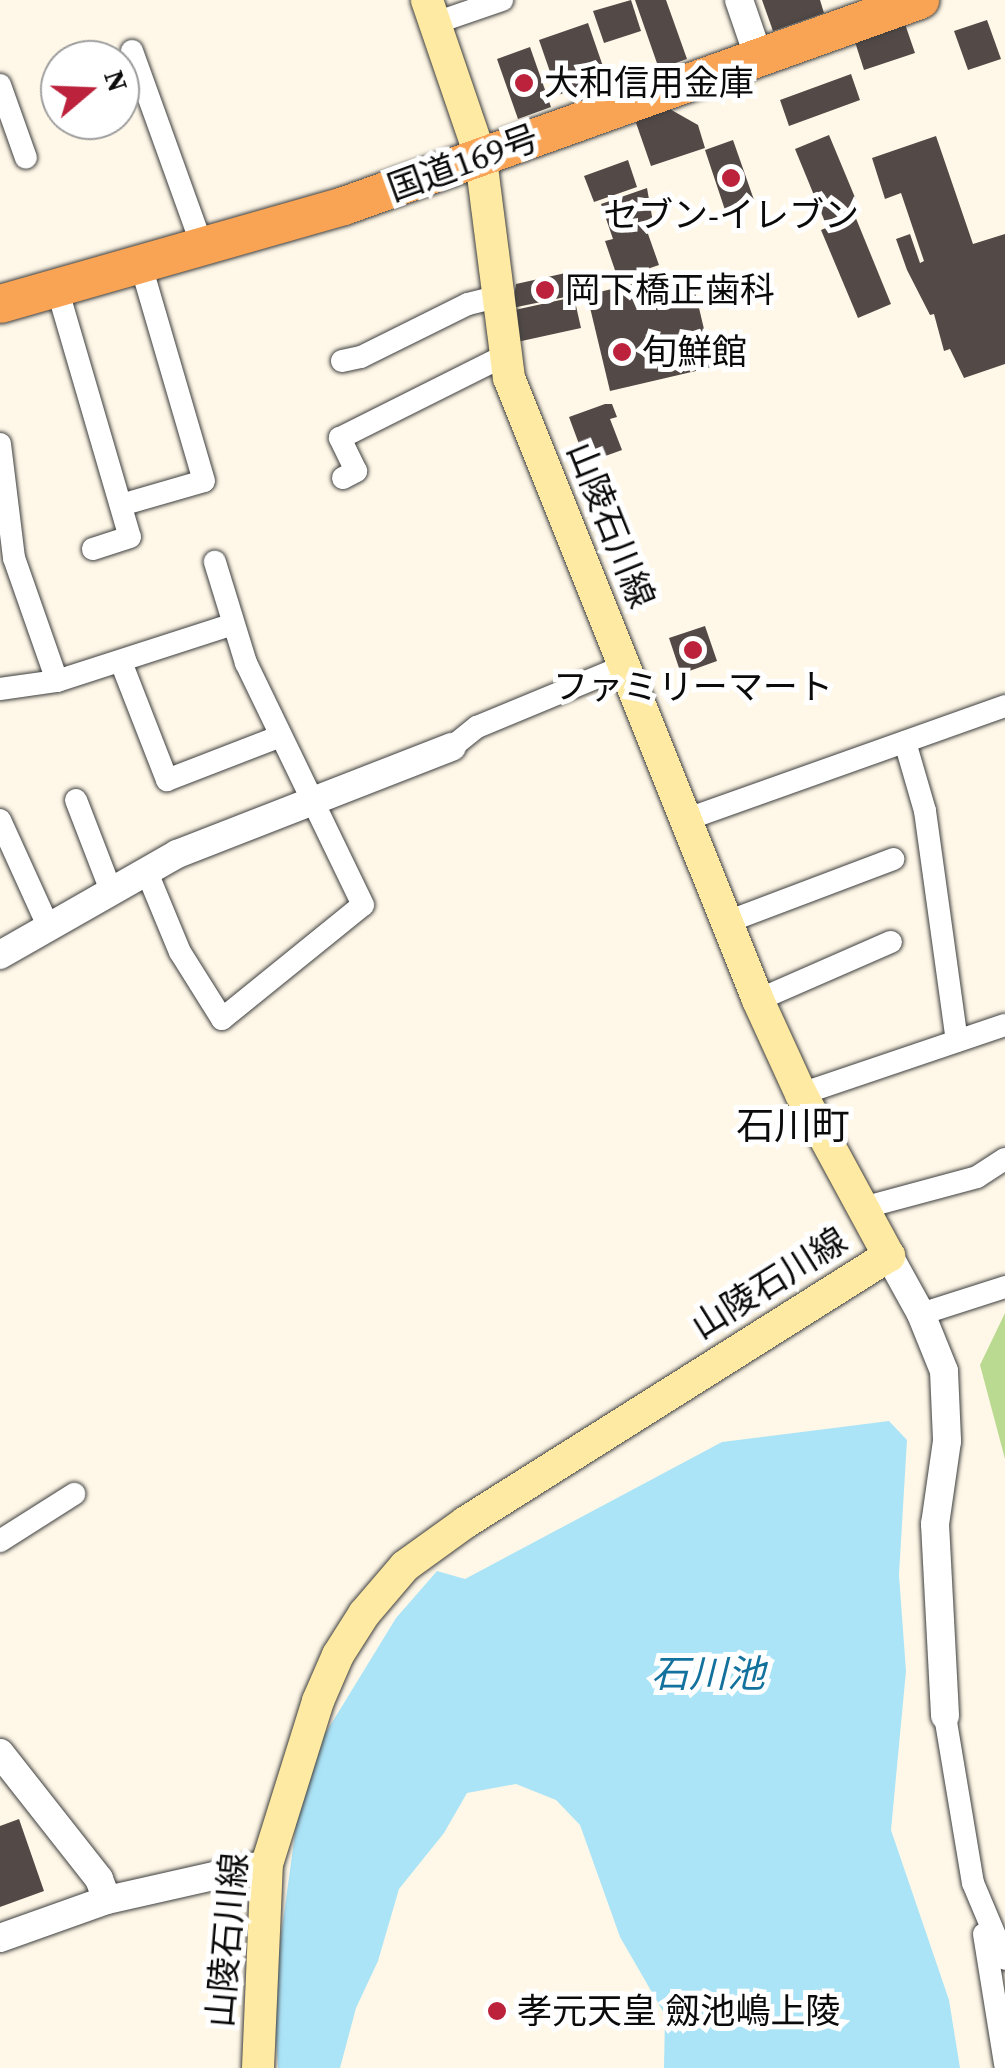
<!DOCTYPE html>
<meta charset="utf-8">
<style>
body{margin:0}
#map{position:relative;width:1005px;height:2068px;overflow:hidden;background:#fff8e8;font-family:"Source Serif 4","Noto Sans JP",serif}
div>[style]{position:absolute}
.forest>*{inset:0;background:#bbda91}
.water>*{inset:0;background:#ace4f7}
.building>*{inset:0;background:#534a47}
.roads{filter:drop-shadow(0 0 2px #3e3e3e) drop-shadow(0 0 2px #3e3e3e)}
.minor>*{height:22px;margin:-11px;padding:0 11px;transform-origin:11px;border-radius:11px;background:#fff}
.tertiary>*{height:28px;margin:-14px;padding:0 14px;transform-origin:14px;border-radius:14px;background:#fff}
.secondary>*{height:32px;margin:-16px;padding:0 16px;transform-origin:16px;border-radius:16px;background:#ffeaa3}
.trunk>*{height:38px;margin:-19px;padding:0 19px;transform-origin:19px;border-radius:19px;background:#f9a455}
.dots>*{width:28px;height:28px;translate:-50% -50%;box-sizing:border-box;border:5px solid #fff;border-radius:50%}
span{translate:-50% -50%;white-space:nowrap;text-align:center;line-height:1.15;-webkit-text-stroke:10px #fff;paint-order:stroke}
.poi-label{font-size:35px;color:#0b0b0b}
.left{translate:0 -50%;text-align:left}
.street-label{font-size:35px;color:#0b0b0b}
.neighbourhood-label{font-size:38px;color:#0b0b0b}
.water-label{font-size:38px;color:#13729d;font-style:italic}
.north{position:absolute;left:40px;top:40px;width:100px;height:100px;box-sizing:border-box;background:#fff;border:2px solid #9d9d9d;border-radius:50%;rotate:71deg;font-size:28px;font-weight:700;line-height:40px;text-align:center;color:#0b0b0b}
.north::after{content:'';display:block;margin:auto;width:35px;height:45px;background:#bc223c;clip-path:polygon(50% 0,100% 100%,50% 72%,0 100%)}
</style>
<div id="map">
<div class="forest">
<i style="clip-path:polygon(1005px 1313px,1005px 1459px,980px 1365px)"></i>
</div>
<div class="water">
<i style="clip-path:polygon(889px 1421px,907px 1440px,899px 1575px,906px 1671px,891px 1830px,949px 2000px,960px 2068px,664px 2068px,665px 2015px,620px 1937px,580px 1825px,556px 1800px,516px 1784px,467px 1793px,444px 1833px,399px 1889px,378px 1961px,356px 2008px,340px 2068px,278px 2068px,273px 1994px,299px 1804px,317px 1747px,396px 1618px,437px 1571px,465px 1579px,722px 1442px)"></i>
</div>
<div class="building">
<i style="clip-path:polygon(631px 0,641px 31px,604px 43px,593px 11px)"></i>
<i style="clip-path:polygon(635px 0,666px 0,687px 59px,659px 69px)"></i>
<i style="clip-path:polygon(762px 0,820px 0,824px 13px,773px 31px)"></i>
<i style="clip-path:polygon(987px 20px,1001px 59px,968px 70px,954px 31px)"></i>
<i style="clip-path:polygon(588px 23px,607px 78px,558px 95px,539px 40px)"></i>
<i style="clip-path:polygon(905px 24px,915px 53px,864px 70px,855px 42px)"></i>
<i style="clip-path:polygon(530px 47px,551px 107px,518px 119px,497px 59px)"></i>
<i style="clip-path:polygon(851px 74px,860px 100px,789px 126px,780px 100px)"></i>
<i style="clip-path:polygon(668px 108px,698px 125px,705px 148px,651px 166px,635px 120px)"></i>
<i style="clip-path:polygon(829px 135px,859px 207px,825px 222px,795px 149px)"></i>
<i style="clip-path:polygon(936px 136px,973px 244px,1005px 234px,1005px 364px,964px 378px,950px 349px,944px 351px,934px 314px,930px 315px,907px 270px,896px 239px,910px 234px,920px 263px,924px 261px,901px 193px,885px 199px,872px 158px)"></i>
<i style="clip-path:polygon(733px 140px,754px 200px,725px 210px,705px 150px)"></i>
<i style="clip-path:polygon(628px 160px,637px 187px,594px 202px,584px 176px)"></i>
<i style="clip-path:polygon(647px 188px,654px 228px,647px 231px,659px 265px,618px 279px,605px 241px,613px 239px,601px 204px)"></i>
<i style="clip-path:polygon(855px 216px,891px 304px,858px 318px,821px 230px)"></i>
<i style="clip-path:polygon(690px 270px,713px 367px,610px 391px,587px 295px)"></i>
<i style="clip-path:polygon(570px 272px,575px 295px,512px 308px,516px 284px)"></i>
<i style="clip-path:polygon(574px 297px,581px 328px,517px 342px,510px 311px)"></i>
<i style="clip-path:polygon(605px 404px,612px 404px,617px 417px,610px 419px,622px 450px,586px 463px,569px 417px)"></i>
<i style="clip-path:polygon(705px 626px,717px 661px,681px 674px,669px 638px)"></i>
<i style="clip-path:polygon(19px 1819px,44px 1891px,0 1907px,0 1826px)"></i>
</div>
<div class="roads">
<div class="minor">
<i style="left:435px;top:23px;width:71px;rotate:-18.9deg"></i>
<i style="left:132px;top:51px;width:209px;rotate:70.2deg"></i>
<i style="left:0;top:85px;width:77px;rotate:70.4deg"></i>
<i style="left:57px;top:288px;width:259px;rotate:73.7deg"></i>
<i style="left:130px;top:537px;width:39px;rotate:162deg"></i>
<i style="left:342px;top:361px;width:19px;rotate:-12deg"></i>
<i style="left:361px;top:357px;width:119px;rotate:-26.4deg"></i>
<i style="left:468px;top:304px;width:29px;rotate:-14deg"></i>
<i style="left:0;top:444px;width:115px;rotate:83deg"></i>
<i style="left:14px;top:558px;width:130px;rotate:70.7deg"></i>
<i style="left:57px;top:681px;width:185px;rotate:-17.9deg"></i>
<i style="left:343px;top:478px;width:15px;rotate:-28deg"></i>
<i style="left:356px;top:471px;width:37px;rotate:-116deg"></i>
<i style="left:340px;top:438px;width:186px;rotate:-26.6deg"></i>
<i style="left:121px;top:505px;width:86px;rotate:-16.1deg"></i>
<i style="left:204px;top:481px;width:224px;rotate:-106.3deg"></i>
<i style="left:121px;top:662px;width:127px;rotate:68.7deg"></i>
<i style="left:167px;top:780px;width:122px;rotate:-21.1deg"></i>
<i style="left:0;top:689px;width:58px;rotate:-8deg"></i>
<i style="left:905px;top:742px;width:72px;rotate:73.8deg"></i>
<i style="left:925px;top:811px;width:232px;rotate:82.1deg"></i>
<i style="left:452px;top:747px;width:32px;rotate:-39deg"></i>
<i style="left:477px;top:727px;width:159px;rotate:-22.5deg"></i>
<i style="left:76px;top:800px;width:94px;rotate:68.9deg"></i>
<i style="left:0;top:820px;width:116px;rotate:65.6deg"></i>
<i style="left:685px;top:820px;width:340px;rotate:-19.6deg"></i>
<i style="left:146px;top:870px;width:89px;rotate:67.5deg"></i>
<i style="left:180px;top:952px;width:79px;rotate:57.9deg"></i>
<i style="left:222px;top:1019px;width:181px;rotate:-39deg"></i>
<i style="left:363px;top:905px;width:269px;rotate:-115.8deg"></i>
<i style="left:246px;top:663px;width:106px;rotate:-107.1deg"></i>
<i style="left:727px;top:922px;width:178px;rotate:-20.7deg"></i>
<i style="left:758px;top:1000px;width:145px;rotate:-23.6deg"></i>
<i style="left:801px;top:1094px;width:215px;rotate:-18.7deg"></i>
<i style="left:866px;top:1207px;width:115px;rotate:-15.1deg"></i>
<i style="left:977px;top:1177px;width:33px;rotate:-33deg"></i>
<i style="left:921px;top:1314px;width:88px;rotate:-17.8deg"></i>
<i style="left:0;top:1541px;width:88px;rotate:-32.4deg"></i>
<i style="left:945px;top:1716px;width:169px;rotate:80.5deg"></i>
<i style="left:973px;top:1883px;width:82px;rotate:67.2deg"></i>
<i style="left:984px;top:1934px;width:132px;rotate:80.8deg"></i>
</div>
<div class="tertiary">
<i style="left:739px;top:0;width:61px;rotate:71deg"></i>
<i style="left:0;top:955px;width:204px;rotate:-29.7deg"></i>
<i style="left:177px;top:854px;width:295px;rotate:-21.3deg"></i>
<i style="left:889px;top:1256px;width:66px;rotate:61.1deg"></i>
<i style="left:921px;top:1314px;width:61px;rotate:68deg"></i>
<i style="left:944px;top:1371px;width:70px;rotate:87.5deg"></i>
<i style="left:947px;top:1441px;width:84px;rotate:98.2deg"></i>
<i style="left:935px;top:1524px;width:192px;rotate:87deg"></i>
<i style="left:0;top:1753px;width:160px;rotate:51.8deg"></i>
<i style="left:99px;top:1879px;width:22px;rotate:69deg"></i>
<i style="left:0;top:1938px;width:114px;rotate:-19.6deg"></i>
<i style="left:107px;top:1900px;width:164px;rotate:-12.7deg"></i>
</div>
<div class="secondary">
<i style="left:258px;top:2068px;width:204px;rotate:-87.5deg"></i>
<i style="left:267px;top:1864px;width:171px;rotate:-72.6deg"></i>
<i style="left:318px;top:1701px;width:50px;rotate:-66.5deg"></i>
<i style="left:338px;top:1655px;width:49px;rotate:-57.6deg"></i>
<i style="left:364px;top:1614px;width:63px;rotate:-49.5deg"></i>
<i style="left:405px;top:1566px;width:75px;rotate:-35.8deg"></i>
<i style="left:466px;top:1522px;width:500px;rotate:-32.2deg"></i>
<i style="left:889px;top:1256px;width:184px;rotate:-118.5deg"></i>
<i style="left:801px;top:1094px;width:103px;rotate:-114.6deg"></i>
<i style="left:758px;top:1000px;width:670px;rotate:-111.82deg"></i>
<i style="left:509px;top:378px;width:222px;rotate:-97.3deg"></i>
<i style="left:481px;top:158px;width:167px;rotate:-108.9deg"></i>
</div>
<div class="trunk">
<i style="left:0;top:304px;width:358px;rotate:-15.9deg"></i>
<i style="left:344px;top:206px;width:612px;rotate:-19.68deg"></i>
</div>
</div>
<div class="dots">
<i style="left:524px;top:83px;background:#bc223c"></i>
<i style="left:731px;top:178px;background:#bc223c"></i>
<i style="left:545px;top:290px;background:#bc223c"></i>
<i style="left:622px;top:352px;background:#bc223c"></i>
<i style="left:693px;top:650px;background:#bc223c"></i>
<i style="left:497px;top:2011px;background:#bc223c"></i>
</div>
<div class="poi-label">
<span class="left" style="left:544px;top:83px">大和信用金庫</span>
<span style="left:731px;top:215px">セブン-イレブン</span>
<span class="left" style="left:565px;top:290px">岡下橋正歯科</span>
<span class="left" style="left:642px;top:352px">旬鮮館</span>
<span style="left:693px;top:687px">ファミリーマート</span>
<span class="left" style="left:517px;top:2011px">孝元天皇 劔池嶋上陵</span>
</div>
<div class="street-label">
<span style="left:463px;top:163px;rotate:-20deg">国道169号</span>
<span style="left:611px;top:525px;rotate:68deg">山陵石川線</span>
<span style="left:769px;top:1283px;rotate:-32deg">山陵石川線</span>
<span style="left:227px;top:1940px;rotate:-85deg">山陵石川線</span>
</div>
<div class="neighbourhood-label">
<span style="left:793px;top:1127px">石川町</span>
</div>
<div class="water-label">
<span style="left:708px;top:1675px">石川池</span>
</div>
<div class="north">N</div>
</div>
